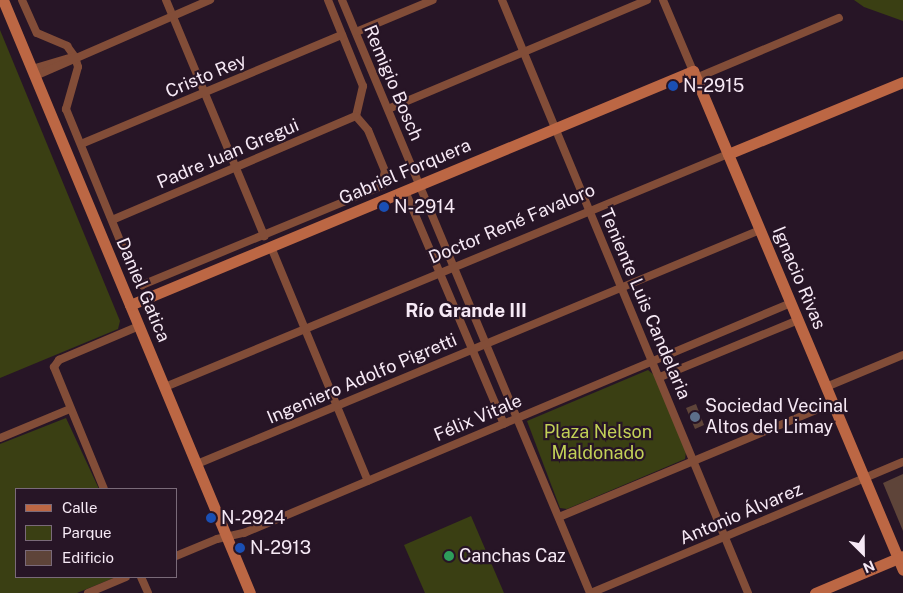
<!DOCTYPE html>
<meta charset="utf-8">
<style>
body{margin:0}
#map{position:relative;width:903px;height:593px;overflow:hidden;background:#271526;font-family:"Public Sans",sans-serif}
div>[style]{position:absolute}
.green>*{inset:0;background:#3a3f13}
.building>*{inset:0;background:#5e4439}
.street>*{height:8px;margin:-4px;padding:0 4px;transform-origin:4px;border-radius:4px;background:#824d38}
.secondary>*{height:11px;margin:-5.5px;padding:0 5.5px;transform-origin:5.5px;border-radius:5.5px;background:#bc6744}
.dots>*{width:14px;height:14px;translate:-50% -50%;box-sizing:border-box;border:2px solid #271526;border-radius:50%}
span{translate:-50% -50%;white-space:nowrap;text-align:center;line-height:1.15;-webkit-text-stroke:4.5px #271526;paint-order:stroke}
.street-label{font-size:18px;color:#f6e9f5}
.poi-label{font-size:18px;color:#f6e9f5}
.left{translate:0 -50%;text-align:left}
.park-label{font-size:18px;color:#c2d057}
.neighbourhood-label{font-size:19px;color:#f6e9f5;font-weight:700}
.legend{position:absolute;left:15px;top:488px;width:162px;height:90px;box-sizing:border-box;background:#271526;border:1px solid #7a6a79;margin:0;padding:6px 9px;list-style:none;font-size:15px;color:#f6e9f5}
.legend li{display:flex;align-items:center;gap:10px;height:25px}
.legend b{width:25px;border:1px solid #7a6a79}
.north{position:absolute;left:838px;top:528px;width:50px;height:50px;-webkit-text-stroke:4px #271526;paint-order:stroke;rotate:157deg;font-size:14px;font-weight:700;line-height:20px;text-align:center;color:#f6e9f5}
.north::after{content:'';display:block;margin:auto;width:18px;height:22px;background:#f6e9f5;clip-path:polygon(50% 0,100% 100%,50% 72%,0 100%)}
</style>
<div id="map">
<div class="green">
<i style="clip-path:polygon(854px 0,903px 0,903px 21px,864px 7px)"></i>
<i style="clip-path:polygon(0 30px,120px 321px,118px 329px,0 378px)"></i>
<i style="clip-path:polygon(648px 370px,654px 375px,686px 452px,685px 459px,567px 509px,560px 508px,527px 421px)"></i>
<i style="clip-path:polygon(66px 418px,99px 489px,16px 489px,16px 577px,116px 577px,77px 593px,0 593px,0 444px)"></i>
<i style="clip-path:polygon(471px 516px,504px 593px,425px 593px,404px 545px)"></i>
</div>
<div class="building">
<i style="clip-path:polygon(696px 404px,704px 425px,695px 429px,686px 408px)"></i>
<i style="clip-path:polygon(903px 474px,903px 531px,883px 483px)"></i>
</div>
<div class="street">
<i style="left:22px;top:0;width:36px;rotate:66deg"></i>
<i style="left:37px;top:33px;width:33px;rotate:23deg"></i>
<i style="left:67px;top:46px;width:14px;rotate:54deg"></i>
<i style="left:75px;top:57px;width:10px;rotate:73deg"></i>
<i style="left:78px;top:67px;width:44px;rotate:105.9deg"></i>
<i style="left:66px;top:109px;width:182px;rotate:67.7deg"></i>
<i style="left:135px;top:277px;width:11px;rotate:49deg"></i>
<i style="left:142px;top:285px;width:260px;rotate:-22.4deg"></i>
<i style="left:382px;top:186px;width:15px;rotate:-79deg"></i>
<i style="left:385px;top:171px;width:44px;rotate:-112.5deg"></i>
<i style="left:368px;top:130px;width:18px;rotate:-131deg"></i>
<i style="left:166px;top:0;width:256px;rotate:67.4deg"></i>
<i style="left:328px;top:0;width:93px;rotate:67.9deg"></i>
<i style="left:363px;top:86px;width:31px;rotate:103deg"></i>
<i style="left:342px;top:0;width:643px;rotate:67.3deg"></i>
<i style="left:502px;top:0;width:642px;rotate:67.47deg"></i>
<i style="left:663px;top:0;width:77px;rotate:67.1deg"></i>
<i style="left:356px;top:32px;width:83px;rotate:-22.6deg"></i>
<i style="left:32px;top:69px;width:43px;rotate:-16.3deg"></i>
<i style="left:35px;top:76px;width:191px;rotate:-23.5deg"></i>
<i style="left:696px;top:78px;width:155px;rotate:-22.8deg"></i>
<i style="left:388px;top:109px;width:281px;rotate:-22.8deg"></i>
<i style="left:81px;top:144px;width:283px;rotate:-22.7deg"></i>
<i style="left:405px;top:191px;width:253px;rotate:67deg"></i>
<i style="left:112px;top:220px;width:265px;rotate:-23.1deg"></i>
<i style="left:271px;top:247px;width:253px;rotate:67.5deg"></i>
<i style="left:660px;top:377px;width:149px;rotate:-22.4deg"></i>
<i style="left:165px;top:387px;width:609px;rotate:-22.48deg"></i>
<i style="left:826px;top:387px;width:83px;rotate:-22.6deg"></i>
<i style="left:0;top:438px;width:76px;rotate:-22.5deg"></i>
<i style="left:197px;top:464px;width:610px;rotate:-22.57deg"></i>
<i style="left:104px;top:489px;width:132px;rotate:-112.3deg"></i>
<i style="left:54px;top:367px;width:9px;rotate:-54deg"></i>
<i style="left:59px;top:360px;width:87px;rotate:-23deg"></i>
<i style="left:559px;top:517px;width:297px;rotate:-22.6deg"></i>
<i style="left:176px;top:556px;width:44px;rotate:-22.5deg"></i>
<i style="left:217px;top:539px;width:28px;rotate:-13deg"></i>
<i style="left:244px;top:533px;width:593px;rotate:-22.81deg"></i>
<i style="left:141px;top:577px;width:17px;rotate:66deg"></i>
<i style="left:88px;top:593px;width:41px;rotate:-22.8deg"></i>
<i style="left:591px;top:593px;width:338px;rotate:-22.8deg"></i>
</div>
<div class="secondary">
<i style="left:3px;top:0;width:642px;rotate:67.39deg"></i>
<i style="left:728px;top:154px;width:189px;rotate:-22.4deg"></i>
<i style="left:130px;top:305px;width:610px;rotate:-22.57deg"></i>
<i style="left:693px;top:71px;width:541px;rotate:67.18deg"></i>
<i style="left:815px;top:593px;width:95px;rotate:-22.8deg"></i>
</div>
<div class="dots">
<i style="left:673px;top:86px;background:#1a4fb4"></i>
<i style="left:384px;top:207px;background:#1a4fb4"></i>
<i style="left:695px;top:417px;background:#5c6f8a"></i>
<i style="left:211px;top:518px;background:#1a4fb4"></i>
<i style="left:240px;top:548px;background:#1a4fb4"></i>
<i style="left:449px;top:556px;background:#2e9e5b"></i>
</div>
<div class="street-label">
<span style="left:206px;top:76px;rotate:-23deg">Cristo Rey</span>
<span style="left:393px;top:83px;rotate:67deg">Remigio Bosch</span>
<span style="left:228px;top:154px;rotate:-23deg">Padre Juan Gregui</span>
<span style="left:405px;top:172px;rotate:-23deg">Gabriel Forquera</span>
<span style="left:512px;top:224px;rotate:-23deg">Doctor René Favaloro</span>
<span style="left:799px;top:278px;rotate:67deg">Ignacio Rivas</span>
<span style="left:143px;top:290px;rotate:67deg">Daniel Gatica</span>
<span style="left:645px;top:304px;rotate:67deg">Teniente Luis Candelaria</span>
<span style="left:362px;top:379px;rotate:-23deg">Ingeniero Adolfo Pigretti</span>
<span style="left:478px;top:418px;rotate:-23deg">Félix Vitale</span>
<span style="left:741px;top:514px;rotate:-23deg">Antonio Álvarez</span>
</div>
<div class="poi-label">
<span class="left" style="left:683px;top:86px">N-2915</span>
<span class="left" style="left:394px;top:207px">N-2914</span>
<span class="left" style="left:705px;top:417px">Sociedad Vecinal<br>Altos del Limay</span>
<span class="left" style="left:221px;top:518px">N-2924</span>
<span class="left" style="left:250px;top:548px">N-2913</span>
<span class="left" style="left:459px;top:556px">Canchas Caz</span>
</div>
<div class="park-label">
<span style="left:598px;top:443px">Plaza Nelson<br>Maldonado</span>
</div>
<div class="neighbourhood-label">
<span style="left:466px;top:311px">Río Grande III</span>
</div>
<ul class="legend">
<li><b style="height:6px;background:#bc6744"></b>Calle</li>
<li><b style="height:14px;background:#3a3f13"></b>Parque</li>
<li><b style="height:14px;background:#5e4439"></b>Edificio</li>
</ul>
<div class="north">N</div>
</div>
